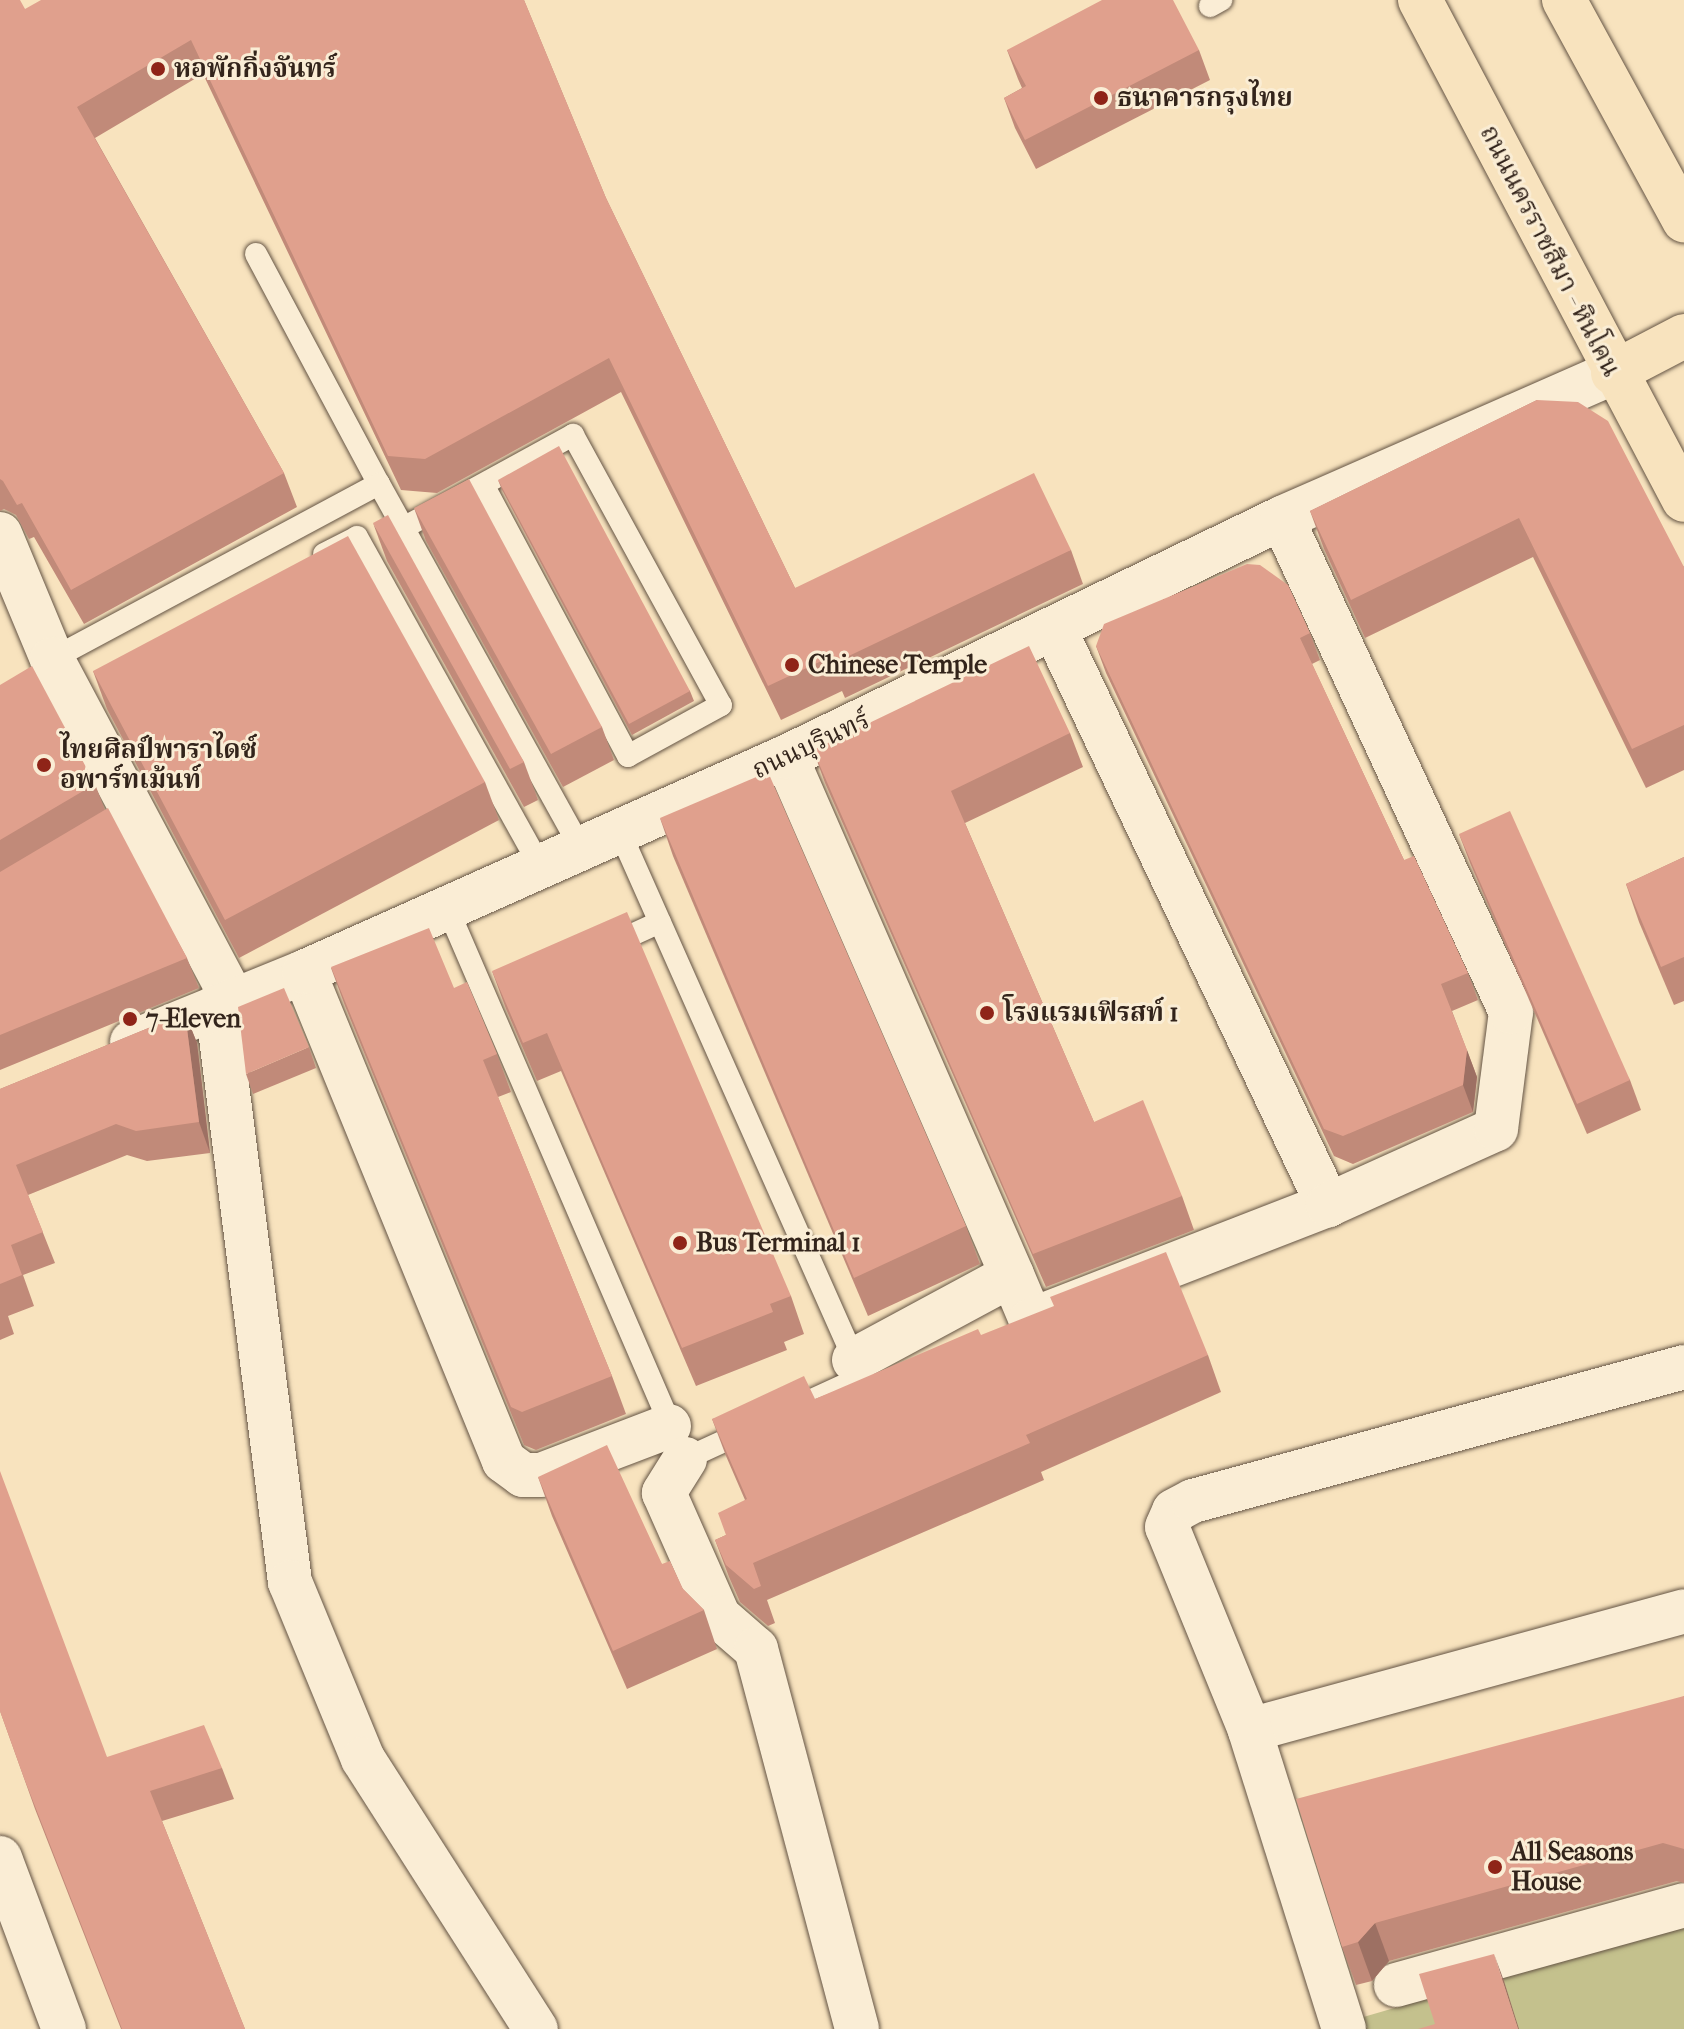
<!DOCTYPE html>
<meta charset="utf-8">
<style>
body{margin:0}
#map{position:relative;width:1684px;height:2029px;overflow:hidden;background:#f8e3be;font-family:"IM FELL French Canon","Noto Serif Thai",serif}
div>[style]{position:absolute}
.green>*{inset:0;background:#c4c18d}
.roads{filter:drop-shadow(0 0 2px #645444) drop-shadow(0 0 2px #645444)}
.lane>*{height:22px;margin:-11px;padding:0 11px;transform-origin:11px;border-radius:11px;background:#faedd5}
.street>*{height:44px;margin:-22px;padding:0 22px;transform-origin:22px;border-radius:22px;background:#faedd5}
.secondary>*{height:44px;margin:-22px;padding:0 22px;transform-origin:22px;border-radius:22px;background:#faedd5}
.primary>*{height:44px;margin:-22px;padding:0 22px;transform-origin:22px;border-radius:22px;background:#f8e3be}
.wall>*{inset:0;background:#c18a79}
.shaded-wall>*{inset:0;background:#9d7063}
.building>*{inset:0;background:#e0a08d}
.dots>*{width:22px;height:22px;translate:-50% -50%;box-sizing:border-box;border:4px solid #faedd5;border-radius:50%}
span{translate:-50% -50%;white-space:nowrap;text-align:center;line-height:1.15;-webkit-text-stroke:6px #faedd5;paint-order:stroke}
.poi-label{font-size:26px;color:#33241b;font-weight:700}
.left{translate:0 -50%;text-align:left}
.street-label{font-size:26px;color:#33241b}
</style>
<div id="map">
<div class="green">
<i style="clip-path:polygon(1684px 1924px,1684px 2029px,1363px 2029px,1360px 2018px)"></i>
</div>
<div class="roads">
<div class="lane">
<i style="left:1210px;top:6px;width:13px;rotate:-29deg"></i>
<i style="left:256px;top:254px;width:261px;rotate:61.9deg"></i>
<i style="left:403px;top:528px;width:194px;rotate:-28.7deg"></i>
<i style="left:573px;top:435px;width:308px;rotate:61.3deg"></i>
<i style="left:721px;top:705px;width:106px;rotate:151.3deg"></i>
<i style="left:628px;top:756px;width:307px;rotate:-118.1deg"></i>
<i style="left:324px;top:554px;width:37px;rotate:-27deg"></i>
<i style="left:357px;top:537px;width:374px;rotate:60.9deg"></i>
<i style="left:52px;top:659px;width:371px;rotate:-28.2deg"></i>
<i style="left:379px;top:484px;width:415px;rotate:61deg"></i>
<i style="left:619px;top:830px;width:599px;rotate:66.05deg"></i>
<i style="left:862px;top:1377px;width:81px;rotate:155.3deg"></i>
<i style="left:446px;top:905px;width:603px;rotate:66.66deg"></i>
<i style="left:685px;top:1459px;width:67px;rotate:-24.7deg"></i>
<i style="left:610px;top:945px;width:55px;rotate:-24.7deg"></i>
</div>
<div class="street">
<i style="left:0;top:534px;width:135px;rotate:67.4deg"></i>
<i style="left:52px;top:659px;width:384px;rotate:62deg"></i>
<i style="left:1055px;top:630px;width:637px;rotate:64.6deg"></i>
<i style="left:786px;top:757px;width:565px;rotate:66.43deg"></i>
<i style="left:304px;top:972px;width:528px;rotate:67.76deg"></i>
<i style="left:504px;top:1461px;width:24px;rotate:36deg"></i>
<i style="left:523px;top:1475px;width:18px"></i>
<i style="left:541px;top:1475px;width:137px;rotate:-20.9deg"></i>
<i style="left:217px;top:1006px;width:581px;rotate:82.78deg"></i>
<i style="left:290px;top:1582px;width:191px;rotate:67.6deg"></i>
<i style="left:363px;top:1759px;width:321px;rotate:57.4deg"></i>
<i style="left:854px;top:1360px;width:179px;rotate:-28.3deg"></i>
<i style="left:1012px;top:1275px;width:49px;rotate:67.1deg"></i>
<i style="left:1031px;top:1320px;width:318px;rotate:-21.2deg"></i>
<i style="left:1328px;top:1205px;width:184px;rotate:-24.3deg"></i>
<i style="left:1496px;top:1129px;width:118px;rotate:-82.7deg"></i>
<i style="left:1511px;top:1012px;width:544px;rotate:-114.87deg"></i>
<i style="left:685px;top:1459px;width:40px;rotate:122deg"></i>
<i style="left:664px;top:1493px;width:136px;rotate:66.1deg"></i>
<i style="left:719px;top:1617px;width:49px;rotate:40.9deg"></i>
<i style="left:756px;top:1649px;width:393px;rotate:75.1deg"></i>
<i style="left:1250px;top:1730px;width:450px;rotate:-15.3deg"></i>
<i style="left:1396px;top:1985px;width:299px;rotate:-15.5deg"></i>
<i style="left:1344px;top:2029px;width:313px;rotate:-107.5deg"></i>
<i style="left:1250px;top:1730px;width:219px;rotate:-112.2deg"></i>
<i style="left:1167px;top:1527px;width:17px;rotate:-66deg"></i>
<i style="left:1174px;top:1511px;width:21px;rotate:-28deg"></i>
<i style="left:1193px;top:1501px;width:509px;rotate:-15.26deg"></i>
</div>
<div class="secondary">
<i style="left:132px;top:1042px;width:186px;rotate:-22.1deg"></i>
<i style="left:304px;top:972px;width:528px;rotate:-24.04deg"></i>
<i style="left:786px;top:757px;width:551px;rotate:-25.73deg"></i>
<i style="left:1282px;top:518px;width:361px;rotate:-23.7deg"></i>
<i style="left:0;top:1858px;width:183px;rotate:69.5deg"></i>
</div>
<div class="primary">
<i style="left:1420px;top:0;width:565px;rotate:62.17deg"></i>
<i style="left:1564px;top:0;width:251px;rotate:61.4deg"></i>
<i style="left:1613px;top:373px;width:80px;rotate:-27.5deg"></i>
</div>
</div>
<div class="wall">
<i style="clip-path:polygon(0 0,25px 9px,524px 0,606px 198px,795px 588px,1071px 550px,1083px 584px,845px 698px,842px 691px,781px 720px,621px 392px,437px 493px,401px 490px,203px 74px,95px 138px,284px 473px,297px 507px,84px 624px,34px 537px,29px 539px,16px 515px,4px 509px,0 511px)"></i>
<i style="clip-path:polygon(1007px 50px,1199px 50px,1210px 80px,1036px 169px,1015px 128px,1004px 98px,1022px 88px,1018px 79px)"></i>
<i style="clip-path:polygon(1537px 400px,1684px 567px,1684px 770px,1646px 788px,1533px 557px,1365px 638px,1324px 549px,1310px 511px)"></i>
<i style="clip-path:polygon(498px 480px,690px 691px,694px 701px,632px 735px,502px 490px)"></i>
<i style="clip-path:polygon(414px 508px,602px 727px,614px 760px,563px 787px,426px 541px)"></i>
<i style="clip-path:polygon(373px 523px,524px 762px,538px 800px,524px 807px,387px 561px)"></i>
<i style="clip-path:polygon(1310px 633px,1320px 660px,1312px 664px,1404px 860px,1468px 973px,1478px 1000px,1452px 1011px,1477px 1077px,1473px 1112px,1353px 1164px,1334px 1156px,1106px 673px,1096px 646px)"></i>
<i style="clip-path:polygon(93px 671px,485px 782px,499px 820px,239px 958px,107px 709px)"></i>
<i style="clip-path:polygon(0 685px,95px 784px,105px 810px,187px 958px,199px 988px,0 1070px)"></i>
<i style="clip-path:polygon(1070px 733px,1083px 767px,965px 823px,1094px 1122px,1182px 1196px,1194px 1230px,1046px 1287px,825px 783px,813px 750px)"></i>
<i style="clip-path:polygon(660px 818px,966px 1226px,980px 1264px,868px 1316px,673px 856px)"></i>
<i style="clip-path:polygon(1459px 834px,1630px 1080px,1641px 1110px,1587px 1134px,1470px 863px)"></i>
<i style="clip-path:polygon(1684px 857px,1684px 1001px,1674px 1005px,1639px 922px,1626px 884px)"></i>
<i style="clip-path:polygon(331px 968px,454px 988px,497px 1054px,511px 1092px,498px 1097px,612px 1376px,626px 1414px,536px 1450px,524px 1445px,345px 1006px)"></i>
<i style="clip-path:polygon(492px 971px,791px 1296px,804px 1334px,784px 1342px,787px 1350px,696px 1386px,561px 1071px,537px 1081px,506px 1009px)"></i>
<i style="clip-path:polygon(185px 1013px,197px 1043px,210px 1153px,147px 1161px,127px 1155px,28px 1195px,55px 1263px,23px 1275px,34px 1306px,8px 1316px,14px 1334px,0 1340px,0 1089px)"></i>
<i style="clip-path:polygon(309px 1047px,316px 1068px,253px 1094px,246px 1074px)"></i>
<i style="clip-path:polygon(981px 1335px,1208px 1355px,1221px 1392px,1041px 1472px,1044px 1480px,767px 1600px,775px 1623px,768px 1626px,740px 1602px,729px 1577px,715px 1540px,726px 1535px,745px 1500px,726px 1456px,712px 1419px,815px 1399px)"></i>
<i style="clip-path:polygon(538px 1477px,662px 1564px,683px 1589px,704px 1610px,717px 1649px,627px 1689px,552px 1516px)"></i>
<i style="clip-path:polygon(1684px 1696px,1684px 1883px,1677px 1881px,1389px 1961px,1372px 1981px,1356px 1985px,1342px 1947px)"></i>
<i style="clip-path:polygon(0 1711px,107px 1757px,222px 1768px,234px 1799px,162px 1821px,245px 2029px,121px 2029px,35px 1809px)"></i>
</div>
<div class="shaded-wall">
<i style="clip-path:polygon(185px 1013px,197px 1043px,210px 1153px,199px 1122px)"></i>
<i style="clip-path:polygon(1467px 1050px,1477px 1077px,1473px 1112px,1463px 1085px)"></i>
<i style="clip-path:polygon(1375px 1923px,1389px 1961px,1372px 1981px,1358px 1942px)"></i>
<i style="clip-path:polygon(1494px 1954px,1504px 1981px,1519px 2029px,1518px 2029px)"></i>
</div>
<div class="building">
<i style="clip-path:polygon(0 0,20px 0,25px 9px,41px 0,524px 0,606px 198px,795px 588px,1034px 473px,1071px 550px,832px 664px,830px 657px,768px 686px,609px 358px,425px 459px,388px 456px,191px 40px,77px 107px,284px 473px,71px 590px,22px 503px,17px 505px,3px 481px,0 479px)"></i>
<i style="clip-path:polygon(1102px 0,1173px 0,1199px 50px,1025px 140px,1004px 98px,1026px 86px,1007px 50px)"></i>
<i style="clip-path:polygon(1537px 400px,1578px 402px,1608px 421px,1684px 567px,1684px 725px,1632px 749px,1519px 518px,1351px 600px,1310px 511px)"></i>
<i style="clip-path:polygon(559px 446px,690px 691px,629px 724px,498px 480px)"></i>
<i style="clip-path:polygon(469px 479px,602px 727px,551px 754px,414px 508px)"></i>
<i style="clip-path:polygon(388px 515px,524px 762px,510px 769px,373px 523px)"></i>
<i style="clip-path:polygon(348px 536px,485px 782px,225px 920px,93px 671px)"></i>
<i style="clip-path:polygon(1247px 564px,1260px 565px,1288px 585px,1310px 633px,1300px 638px,1404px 860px,1414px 856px,1468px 973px,1441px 984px,1467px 1050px,1463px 1085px,1343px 1136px,1324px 1129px,1096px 646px,1104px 624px)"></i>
<i style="clip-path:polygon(1029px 646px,1070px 733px,951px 791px,1094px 1122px,1143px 1100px,1182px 1196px,1033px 1254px,813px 750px)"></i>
<i style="clip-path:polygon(32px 666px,95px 784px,0 840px,0 685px)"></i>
<i style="clip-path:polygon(768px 772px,966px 1226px,854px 1278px,660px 818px)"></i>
<i style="clip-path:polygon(108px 808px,187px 958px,0 1035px,0 872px)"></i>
<i style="clip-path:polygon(1510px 811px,1630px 1080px,1577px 1104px,1459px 834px)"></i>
<i style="clip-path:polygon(1684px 857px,1684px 957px,1661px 967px,1626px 884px)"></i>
<i style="clip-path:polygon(627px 912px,791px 1296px,770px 1304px,773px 1312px,682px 1348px,547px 1033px,523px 1043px,492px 971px)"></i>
<i style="clip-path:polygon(429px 928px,454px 988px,467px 982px,497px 1054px,483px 1060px,612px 1376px,522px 1412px,511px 1407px,331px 967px)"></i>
<i style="clip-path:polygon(284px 988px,309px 1047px,246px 1074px,238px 1007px)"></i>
<i style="clip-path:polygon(185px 1013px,199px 1122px,136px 1131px,116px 1124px,16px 1165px,43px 1232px,11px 1245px,22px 1275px,0 1284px,0 1089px)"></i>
<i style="clip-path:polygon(1166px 1252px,1208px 1355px,1026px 1435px,1030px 1443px,753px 1563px,761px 1586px,754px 1589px,726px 1565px,715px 1540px,726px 1535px,718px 1513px,747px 1499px,712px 1419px,804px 1376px,815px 1399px,978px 1329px,981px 1335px,1054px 1306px,1050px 1297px)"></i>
<i style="clip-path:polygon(607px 1445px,662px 1564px,670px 1561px,683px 1589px,704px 1610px,613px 1651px,538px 1477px)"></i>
<i style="clip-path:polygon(0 1471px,107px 1757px,204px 1725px,222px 1768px,150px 1791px,245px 2029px,122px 2029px,24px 1778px,0 1711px)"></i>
<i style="clip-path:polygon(1684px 1696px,1684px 1849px,1663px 1843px,1375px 1923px,1358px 1942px,1342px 1947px,1296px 1799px)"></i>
<i style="clip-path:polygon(1494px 1954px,1518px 2029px,1418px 2029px,1435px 2024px,1419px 1974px)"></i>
</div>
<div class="dots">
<i style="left:158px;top:69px;background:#8f2418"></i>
<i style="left:1101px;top:98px;background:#8f2418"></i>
<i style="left:792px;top:665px;background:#8f2418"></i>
<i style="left:44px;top:765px;background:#8f2418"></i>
<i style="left:987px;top:1013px;background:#8f2418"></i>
<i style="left:130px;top:1019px;background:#8f2418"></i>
<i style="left:680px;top:1243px;background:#8f2418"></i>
<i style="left:1495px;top:1867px;background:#8f2418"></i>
</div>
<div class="poi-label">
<span class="left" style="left:174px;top:69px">หอพักกิ่งจันทร์</span>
<span class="left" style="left:1117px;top:98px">ธนาคารกรุงไทย</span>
<span class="left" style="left:808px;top:665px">Chinese Temple</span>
<span class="left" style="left:60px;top:765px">ไทยศิลป์พาราไดซ์<br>อพาร์ทเม้นท์</span>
<span class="left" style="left:1003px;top:1013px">โรงแรมเฟิรสท์ 1</span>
<span class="left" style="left:146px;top:1019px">7-Eleven</span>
<span class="left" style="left:696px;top:1243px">Bus Terminal 1</span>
<span class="left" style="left:1511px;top:1867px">All Seasons<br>House</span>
</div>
<div class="street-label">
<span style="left:1550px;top:251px;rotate:63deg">ถนนนครราชสีมา - หินโคน</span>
<span style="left:811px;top:745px;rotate:-25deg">ถนนบุรินทร์</span>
</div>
</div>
